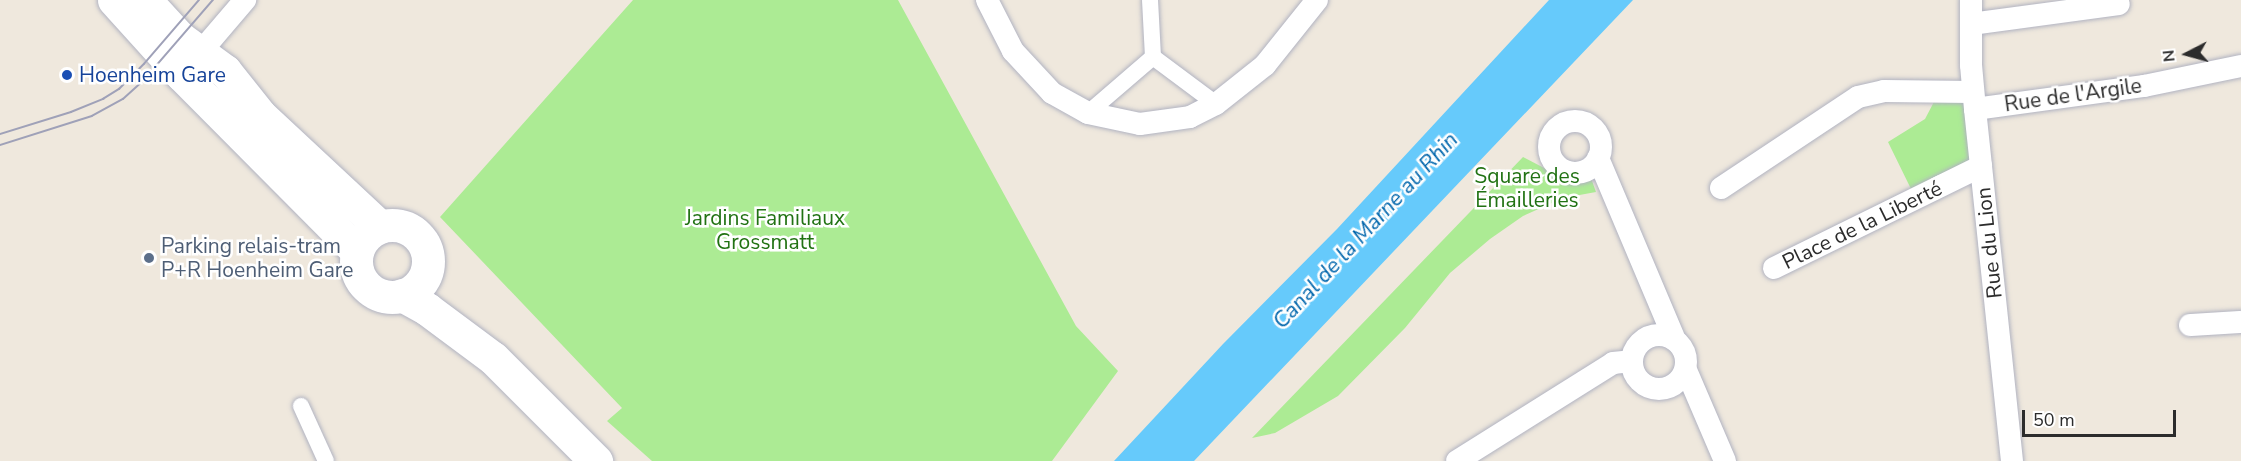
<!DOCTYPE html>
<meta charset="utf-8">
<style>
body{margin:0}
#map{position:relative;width:2241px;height:461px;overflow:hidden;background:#efe8dd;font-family:"Nunito Sans",sans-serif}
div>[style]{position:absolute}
.green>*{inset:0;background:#aceb94}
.water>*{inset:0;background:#66cafb}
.roads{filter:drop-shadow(0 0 2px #b1b3c1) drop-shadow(0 0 2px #b1b3c1)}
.pedestrian>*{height:16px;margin:-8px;padding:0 8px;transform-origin:8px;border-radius:8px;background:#fff}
.minor>*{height:22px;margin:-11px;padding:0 11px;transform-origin:11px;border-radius:11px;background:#fff}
.minor>.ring{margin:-11px;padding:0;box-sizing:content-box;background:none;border:22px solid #fff;border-radius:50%}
.secondary>*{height:33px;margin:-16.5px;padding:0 16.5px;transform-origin:16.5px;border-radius:16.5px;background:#fff}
.secondary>.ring{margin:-16.5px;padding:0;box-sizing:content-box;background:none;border:33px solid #fff;border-radius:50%}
.tram>*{height:1.5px;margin:-0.75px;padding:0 0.75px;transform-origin:0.75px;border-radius:0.75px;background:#9fa1b8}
.dots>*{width:16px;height:16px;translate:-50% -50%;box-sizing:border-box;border:3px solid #fff;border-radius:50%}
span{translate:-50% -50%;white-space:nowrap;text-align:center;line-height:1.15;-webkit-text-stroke:5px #fff;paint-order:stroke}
.transit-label{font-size:21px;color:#164399}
.left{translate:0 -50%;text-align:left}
.street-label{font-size:21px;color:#2c2c2c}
.park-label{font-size:21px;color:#217213}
.service-label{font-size:21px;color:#4e5e75}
.water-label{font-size:22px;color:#0066ac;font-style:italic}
.north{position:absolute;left:2157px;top:24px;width:60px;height:60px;-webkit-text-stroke:4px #fff;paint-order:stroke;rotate:264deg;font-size:16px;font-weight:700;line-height:24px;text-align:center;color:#2c2c2c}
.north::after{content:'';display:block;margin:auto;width:21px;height:27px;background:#2c2c2c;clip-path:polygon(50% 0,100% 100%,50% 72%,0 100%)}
.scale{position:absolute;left:2022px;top:410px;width:154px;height:27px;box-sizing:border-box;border:3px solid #2c2c2c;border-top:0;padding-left:8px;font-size:18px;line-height:21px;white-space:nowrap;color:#2c2c2c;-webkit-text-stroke:4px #fff;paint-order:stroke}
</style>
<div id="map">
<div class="green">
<i style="clip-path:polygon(633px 0,898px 0,1076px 326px,1118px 371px,1052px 461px,652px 461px,607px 421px,622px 408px,440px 217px)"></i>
<i style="clip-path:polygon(1936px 98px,1966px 99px,1973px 160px,1912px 191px,1888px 142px,1925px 119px)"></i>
<i style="clip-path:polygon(1523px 157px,1569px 181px,1591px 178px,1596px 192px,1563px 198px,1523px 216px,1490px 239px,1450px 273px,1405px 328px,1338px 396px,1275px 433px,1252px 438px)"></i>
</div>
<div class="water">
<i style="clip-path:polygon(1549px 0,1633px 0,1194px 461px,1114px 461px,1223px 344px,1337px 229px)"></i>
</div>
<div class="roads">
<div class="pedestrian">
<i style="left:1153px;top:57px;width:79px;rotate:36.7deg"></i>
<i style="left:1088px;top:113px;width:86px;rotate:-40.7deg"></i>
<i style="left:1153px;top:57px;width:57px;rotate:-93deg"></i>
<i style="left:301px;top:406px;width:60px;rotate:65.6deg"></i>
</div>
<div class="minor">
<i style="left:987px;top:0;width:57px;rotate:63deg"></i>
<i style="left:1013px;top:51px;width:57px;rotate:47.1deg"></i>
<i style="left:1052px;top:93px;width:41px;rotate:29.1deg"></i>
<i style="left:1088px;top:113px;width:53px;rotate:11.9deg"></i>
<i style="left:1140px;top:124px;width:50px;rotate:-8deg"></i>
<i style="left:1190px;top:117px;width:29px;rotate:-27deg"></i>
<i style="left:1216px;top:104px;width:63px;rotate:-38.5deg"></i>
<i style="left:1265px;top:65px;width:83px;rotate:-51.3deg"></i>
<i style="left:1971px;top:0;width:65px;rotate:90deg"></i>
<i style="left:1971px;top:65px;width:44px;rotate:84.8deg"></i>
<i style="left:1975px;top:109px;width:354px;rotate:84deg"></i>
<i style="left:1971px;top:24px;width:149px;rotate:-7.7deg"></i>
<i style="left:192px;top:62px;width:82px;rotate:-49.5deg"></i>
<i style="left:1975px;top:109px;width:171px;rotate:-7.8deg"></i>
<i style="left:2144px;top:86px;width:99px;rotate:-11.7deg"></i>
<i class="ring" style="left:1549px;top:121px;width:30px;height:30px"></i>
<i style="left:1598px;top:158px;width:198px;rotate:67.1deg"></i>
<i style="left:1721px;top:188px;width:164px;rotate:-33.6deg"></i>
<i style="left:1858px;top:97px;width:27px;rotate:-13deg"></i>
<i style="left:1884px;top:91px;width:89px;rotate:0.6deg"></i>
<i style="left:1774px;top:268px;width:231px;rotate:-26.2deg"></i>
<i style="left:2190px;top:325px;width:51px;rotate:-3.4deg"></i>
<i class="ring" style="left:1632px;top:335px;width:32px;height:32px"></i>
<i style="left:1686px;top:370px;width:99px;rotate:66.8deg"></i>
<i style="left:1457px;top:461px;width:184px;rotate:-32.1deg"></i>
<i style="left:1613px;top:363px;width:18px;rotate:-6deg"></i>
</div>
<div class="secondary">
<i style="left:114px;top:0;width:101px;rotate:47.8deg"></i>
<i style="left:182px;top:75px;width:248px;rotate:45.2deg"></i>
<i style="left:145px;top:0;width:52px;rotate:47.4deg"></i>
<i style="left:180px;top:38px;width:56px;rotate:36.3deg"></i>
<i style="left:225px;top:71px;width:56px;rotate:51.5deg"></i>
<i style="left:260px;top:115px;width:164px;rotate:43deg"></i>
<i class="ring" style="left:356px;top:225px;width:39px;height:39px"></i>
<i style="left:402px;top:295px;width:29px;rotate:29deg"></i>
<i style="left:427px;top:309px;width:82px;rotate:36.6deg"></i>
<i style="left:493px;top:358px;width:146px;rotate:45deg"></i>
</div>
</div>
<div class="tram">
<i style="left:0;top:134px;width:74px;rotate:-17.2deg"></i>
<i style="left:71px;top:112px;width:35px;rotate:-22deg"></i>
<i style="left:103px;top:99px;width:19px;rotate:-32deg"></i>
<i style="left:119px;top:89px;width:35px;rotate:-45deg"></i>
<i style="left:144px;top:64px;width:84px;rotate:-49.3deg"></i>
<i style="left:0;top:145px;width:96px;rotate:-17.5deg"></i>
<i style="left:92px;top:116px;width:35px;rotate:-29deg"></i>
<i style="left:123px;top:99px;width:27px;rotate:-42deg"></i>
<i style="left:143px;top:81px;width:107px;rotate:-49.2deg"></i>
</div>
<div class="dots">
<i style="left:67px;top:75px;background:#1a4fb4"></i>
<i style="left:149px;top:258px;background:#5c6f8a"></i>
</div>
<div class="transit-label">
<span class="left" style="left:79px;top:75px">Hoenheim Gare</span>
</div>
<div class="street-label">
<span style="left:2073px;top:95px;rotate:-8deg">Rue de l'Argile</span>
<span style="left:1862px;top:225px;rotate:-26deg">Place de la Liberté</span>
<span style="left:1989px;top:243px;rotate:-96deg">Rue du Lion</span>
</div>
<div class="park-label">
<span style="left:1527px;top:188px">Square des<br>Émailleries</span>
<span style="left:765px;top:230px">Jardins Familiaux<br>Grossmatt</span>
</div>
<div class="service-label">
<span class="left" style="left:161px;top:258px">Parking relais-tram<br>P+R Hoenheim Gare</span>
</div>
<div class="water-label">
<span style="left:1366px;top:231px;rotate:-47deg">Canal de la Marne au Rhin</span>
</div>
<div class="north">N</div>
<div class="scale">50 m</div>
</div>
